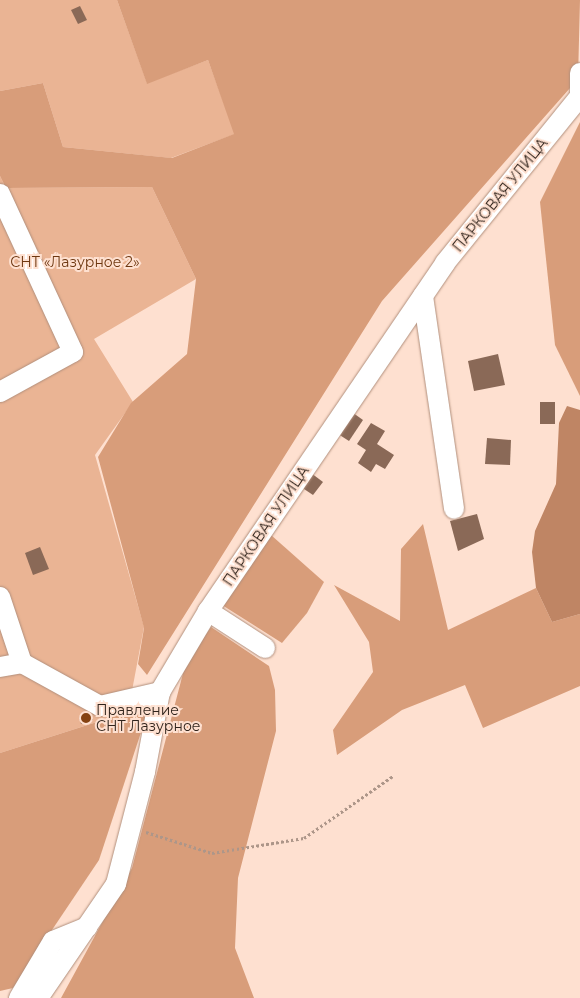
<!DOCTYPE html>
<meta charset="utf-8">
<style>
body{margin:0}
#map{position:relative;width:580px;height:998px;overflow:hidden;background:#fee0d0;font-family:Montserrat,sans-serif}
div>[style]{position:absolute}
.green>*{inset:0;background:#eab494}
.forest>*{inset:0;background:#d89d7a}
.water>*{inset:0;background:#bf8564}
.building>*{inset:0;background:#8a6957}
.path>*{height:3px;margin-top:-1.5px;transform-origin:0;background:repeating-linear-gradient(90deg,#ad9689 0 2.5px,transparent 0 5px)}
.roads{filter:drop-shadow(0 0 1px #b18f7c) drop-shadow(0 0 1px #b18f7c)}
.minor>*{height:20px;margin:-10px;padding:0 10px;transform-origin:10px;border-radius:10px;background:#fff}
.dots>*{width:14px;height:14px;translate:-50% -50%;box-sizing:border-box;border:2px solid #fee0d0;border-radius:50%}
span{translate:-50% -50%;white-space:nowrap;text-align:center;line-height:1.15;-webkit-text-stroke:4px #fee0d0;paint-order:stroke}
.street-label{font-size:14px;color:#31241c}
.park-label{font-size:14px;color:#6e3710}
.poi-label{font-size:14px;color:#31241c}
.left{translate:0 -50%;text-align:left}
</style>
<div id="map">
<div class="green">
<i style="clip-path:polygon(0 0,117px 0,147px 83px,208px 60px,235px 134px,171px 158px,63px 147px,43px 83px,0 91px)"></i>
<i style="clip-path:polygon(0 176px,6px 188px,152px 187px,196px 279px,94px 339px,133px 402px,95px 455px,144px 627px,128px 712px,0 753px)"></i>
</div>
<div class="forest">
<i style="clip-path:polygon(117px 0,580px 0,578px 79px,382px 301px,147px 675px,138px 664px,144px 628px,98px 457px,131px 403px,187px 354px,196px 279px,152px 187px,6px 188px,0 176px,0 91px,43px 83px,63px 147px,172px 158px,234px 134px,208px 60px,147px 84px)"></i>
<i style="clip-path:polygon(580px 122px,580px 396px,555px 345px,540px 202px)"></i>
<i style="clip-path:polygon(423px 524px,448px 630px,536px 588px,552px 622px,580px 614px,580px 686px,483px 728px,465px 685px,402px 710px,337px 755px,333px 730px,373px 672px,369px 642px,334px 585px,400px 621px,401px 549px)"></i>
<i style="clip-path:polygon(271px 535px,324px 582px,307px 613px,282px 643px,222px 605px)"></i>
<i style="clip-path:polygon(211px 627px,269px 666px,275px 690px,276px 731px,238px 878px,235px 948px,254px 998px,61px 998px,132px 868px,186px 662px)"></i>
<i style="clip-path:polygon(150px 705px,99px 860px,13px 988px,0 991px,0 753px)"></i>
</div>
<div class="water">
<i style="clip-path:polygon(567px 406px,580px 410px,580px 614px,552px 622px,536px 588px,532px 552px,535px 531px,556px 484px,559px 423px)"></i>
</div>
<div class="building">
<i style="clip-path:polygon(80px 6px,87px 20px,78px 24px,71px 10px)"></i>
<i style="clip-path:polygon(498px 354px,505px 385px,474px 391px,468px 361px)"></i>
<i style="clip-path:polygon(540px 402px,555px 402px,555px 424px,540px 424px)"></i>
<i style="clip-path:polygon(349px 410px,363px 420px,349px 441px,335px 432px)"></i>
<i style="clip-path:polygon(371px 423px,385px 431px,377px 444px,394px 455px,385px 469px,376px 464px,371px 472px,358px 463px,366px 450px,357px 444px)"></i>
<i style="clip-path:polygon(487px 438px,511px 440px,510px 465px,485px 464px)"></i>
<i style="clip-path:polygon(311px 473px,323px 482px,313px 495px,301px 487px)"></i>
<i style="clip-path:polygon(477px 514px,484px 539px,458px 551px,450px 521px)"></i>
<i style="clip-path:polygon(40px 547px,49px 569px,33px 575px,25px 553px)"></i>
<i style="clip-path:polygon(91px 713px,93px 720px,81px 724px,79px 717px)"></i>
</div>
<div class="path">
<i style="left:146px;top:832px;width:69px;rotate:17.7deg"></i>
<i style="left:212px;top:853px;width:93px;rotate:-9.3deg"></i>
<i style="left:304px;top:838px;width:108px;rotate:-34.9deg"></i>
</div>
<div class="roads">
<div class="minor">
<i style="left:580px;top:73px;width:22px;rotate:90deg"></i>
<i style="left:0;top:194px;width:174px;rotate:65.2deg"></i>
<i style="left:73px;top:352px;width:83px;rotate:151.3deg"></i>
<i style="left:423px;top:296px;width:215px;rotate:81.7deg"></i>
<i style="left:0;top:597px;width:70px;rotate:71.6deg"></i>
<i style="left:208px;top:611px;width:68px;rotate:33deg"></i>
<i style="left:0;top:667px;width:22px;rotate:-10deg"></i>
<i style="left:22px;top:663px;width:89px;rotate:28.9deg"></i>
<i style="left:100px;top:706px;width:62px;rotate:-13.1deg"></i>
<i style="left:19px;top:998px;width:66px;rotate:-59.2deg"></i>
<i style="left:53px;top:941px;width:37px;rotate:-22deg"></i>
<i style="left:38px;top:998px;width:138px;rotate:-55.6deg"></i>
<i style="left:116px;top:884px;width:116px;rotate:-75.5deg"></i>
<i style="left:145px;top:772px;width:81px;rotate:-79.4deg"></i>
<i style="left:160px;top:692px;width:94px;rotate:-59.3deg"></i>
<i style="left:208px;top:611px;width:421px;rotate:-55.7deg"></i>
<i style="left:445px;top:263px;width:215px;rotate:-51deg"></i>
</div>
</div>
<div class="dots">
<i style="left:86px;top:718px;background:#854212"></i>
</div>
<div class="street-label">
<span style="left:500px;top:195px;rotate:-51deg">ПАРКОВАЯ УЛИЦА</span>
<span style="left:266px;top:526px;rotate:-56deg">ПАРКОВАЯ УЛИЦА</span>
</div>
<div class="park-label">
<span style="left:75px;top:262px">СНТ «Лазурное 2»</span>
</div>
<div class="poi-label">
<span class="left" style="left:96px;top:718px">Правление<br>СНТ Лазурное</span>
</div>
</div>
